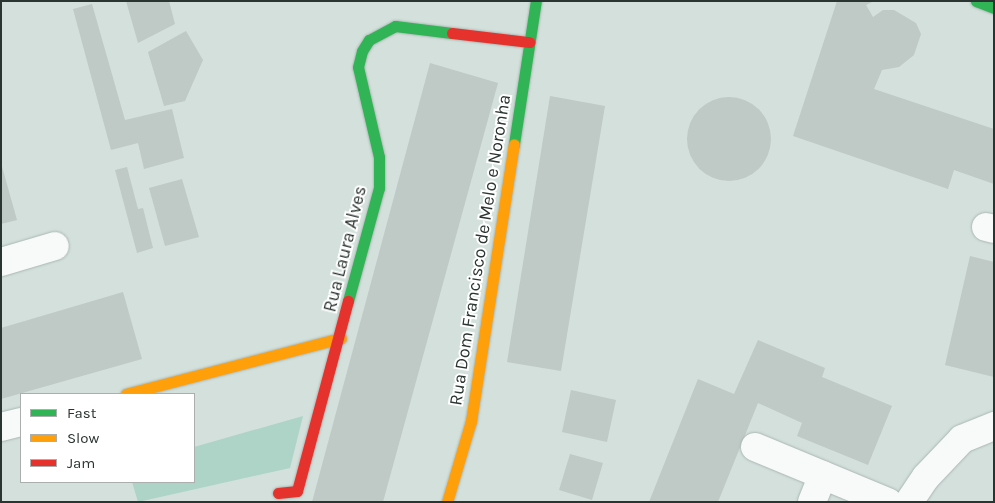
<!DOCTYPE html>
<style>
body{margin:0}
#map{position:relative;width:995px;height:503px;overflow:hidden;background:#d3e0dc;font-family:Karla,sans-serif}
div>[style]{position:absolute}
.green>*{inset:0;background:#add4c7}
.building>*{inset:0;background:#bfc9c6}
.round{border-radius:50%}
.roads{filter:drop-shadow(0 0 1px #abb6b2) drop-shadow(0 0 1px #abb6b2)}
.street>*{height:28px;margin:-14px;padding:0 14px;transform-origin:14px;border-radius:14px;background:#f8fafa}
.fast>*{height:11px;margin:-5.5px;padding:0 5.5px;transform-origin:5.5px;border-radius:5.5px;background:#30b455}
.slow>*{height:11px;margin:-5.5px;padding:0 5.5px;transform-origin:5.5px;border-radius:5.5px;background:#ff9f0a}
.jam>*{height:11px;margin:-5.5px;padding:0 5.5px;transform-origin:5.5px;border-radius:5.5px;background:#e5322d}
span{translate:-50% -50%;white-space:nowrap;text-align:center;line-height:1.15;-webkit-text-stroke:4px #fff;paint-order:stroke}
.street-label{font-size:18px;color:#2a3430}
.frame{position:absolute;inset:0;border:2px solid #2a3430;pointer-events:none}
.legend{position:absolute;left:20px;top:393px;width:175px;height:90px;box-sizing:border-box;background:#fff;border:1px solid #aaaeac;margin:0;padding:6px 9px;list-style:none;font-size:15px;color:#2a3430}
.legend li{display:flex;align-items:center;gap:10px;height:25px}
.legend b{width:25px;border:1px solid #aaaeac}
</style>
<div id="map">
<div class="green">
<i style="clip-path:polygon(303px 416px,290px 468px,138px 502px,132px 482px,194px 482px,194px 447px)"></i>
</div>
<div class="building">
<i style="clip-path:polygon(126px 1px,169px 1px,175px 24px,138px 43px)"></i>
<i style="clip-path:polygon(837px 1px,874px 1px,866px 5px,873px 17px,883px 10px,894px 10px,916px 23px,921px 34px,914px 55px,899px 67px,882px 70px,874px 89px,994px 129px,994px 184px,954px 170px,948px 189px,793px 136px)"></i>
<i style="clip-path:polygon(92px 4px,125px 120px,172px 109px,184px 158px,144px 169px,138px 143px,111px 150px,73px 9px)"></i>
<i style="clip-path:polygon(186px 31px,203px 60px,185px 101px,164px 106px,148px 52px)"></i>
<i style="clip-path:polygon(430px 63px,498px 83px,383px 502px,312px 502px)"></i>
<i style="clip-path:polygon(550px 96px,605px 106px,561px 371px,507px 362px)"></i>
<i class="round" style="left:687px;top:97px;width:84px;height:84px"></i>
<i style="clip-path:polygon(1px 163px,17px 220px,1px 224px)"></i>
<i style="clip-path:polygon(127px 167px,138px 209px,143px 208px,153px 248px,137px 253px,115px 170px)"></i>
<i style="clip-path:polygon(182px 179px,199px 237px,165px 246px,149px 188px)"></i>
<i style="clip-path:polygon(970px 256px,994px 262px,994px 377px,945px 365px)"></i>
<i style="clip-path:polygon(123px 292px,142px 359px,1px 399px,1px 328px)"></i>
<i style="clip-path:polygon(758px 340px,825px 368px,822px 377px,892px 406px,868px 465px,797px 436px,802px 423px,758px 403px,718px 502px,649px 502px,698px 379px,734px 394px)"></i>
<i style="clip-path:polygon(571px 390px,616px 400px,607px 442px,562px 432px)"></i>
<i style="clip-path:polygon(570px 454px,603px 463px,592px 500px,559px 490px)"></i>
</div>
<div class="roads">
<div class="street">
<i style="left:986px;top:227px;width:8px;rotate:14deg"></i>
<i style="left:1px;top:262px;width:56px;rotate:-16.5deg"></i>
<i style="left:1px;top:427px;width:21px;rotate:-14deg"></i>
<i style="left:755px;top:447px;width:144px;rotate:22.5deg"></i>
<i style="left:812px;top:502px;width:29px;rotate:-68deg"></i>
<i style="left:909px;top:502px;width:30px;rotate:-56deg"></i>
<i style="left:926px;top:477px;width:52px;rotate:-46.5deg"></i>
<i style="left:962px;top:439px;width:35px;rotate:-22deg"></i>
</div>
<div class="fast">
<i style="left:976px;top:1px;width:19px;rotate:21deg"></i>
<i style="left:514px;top:144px;width:145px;rotate:-81.3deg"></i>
<i style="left:348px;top:301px;width:117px;rotate:-74.7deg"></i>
<i style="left:379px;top:188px;width:31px;rotate:-90deg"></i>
<i style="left:379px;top:157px;width:92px;rotate:-103.1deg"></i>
<i style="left:358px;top:67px;width:16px;rotate:-76deg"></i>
<i style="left:362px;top:51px;width:13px;rotate:-58deg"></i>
<i style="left:369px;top:40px;width:30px;rotate:-28deg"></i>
<i style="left:395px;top:26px;width:57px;rotate:7deg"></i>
</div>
<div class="slow">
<i style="left:126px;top:394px;width:222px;rotate:-14.6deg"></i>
<i style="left:447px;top:502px;width:84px;rotate:-73.5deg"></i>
<i style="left:471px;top:421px;width:280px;rotate:-81.2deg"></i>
</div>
<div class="jam">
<i style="left:452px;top:33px;width:78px;rotate:6.7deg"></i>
<i style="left:278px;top:493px;width:19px;rotate:-6deg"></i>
<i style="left:297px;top:491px;width:197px;rotate:-75deg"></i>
</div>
</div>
<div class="street-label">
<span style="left:345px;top:249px;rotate:-76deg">Rua Laura Alves</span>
<span style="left:480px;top:250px;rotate:-81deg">Rua Dom Francisco de Melo e Noronha</span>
</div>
<div class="frame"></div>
<ul class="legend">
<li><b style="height:6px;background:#30b455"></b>Fast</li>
<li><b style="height:6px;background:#ff9f0a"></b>Slow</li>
<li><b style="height:6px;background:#e5322d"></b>Jam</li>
</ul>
</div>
